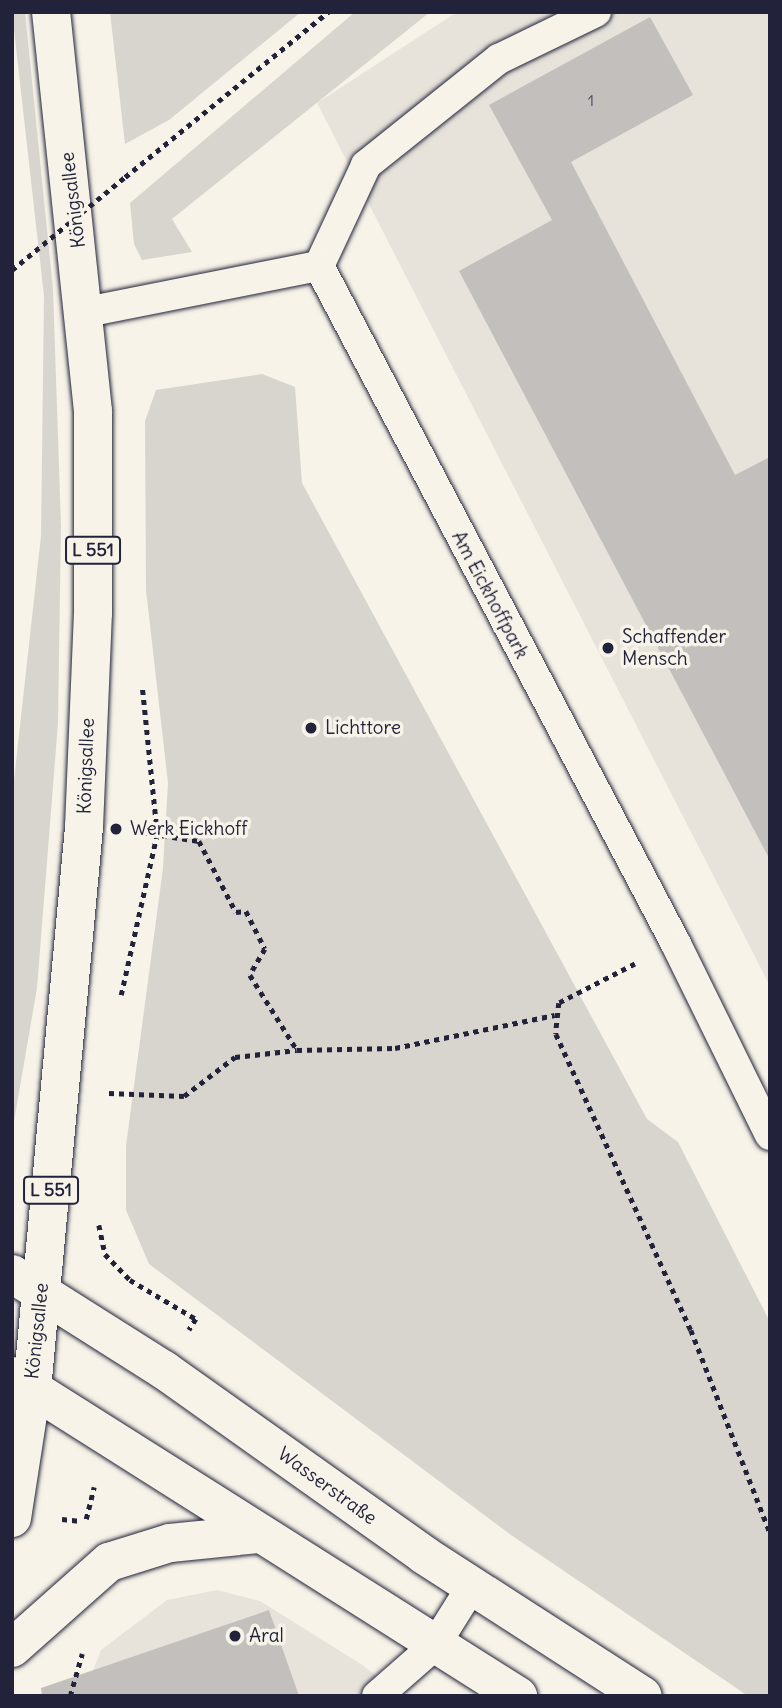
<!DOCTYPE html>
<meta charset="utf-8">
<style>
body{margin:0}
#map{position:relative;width:782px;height:1708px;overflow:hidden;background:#f7f3e8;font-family:Delius,sans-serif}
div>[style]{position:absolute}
.built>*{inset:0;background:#e7e3db}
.green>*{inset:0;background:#d8d5cf}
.building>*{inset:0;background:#c2bfbd}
.path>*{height:4.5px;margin-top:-2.25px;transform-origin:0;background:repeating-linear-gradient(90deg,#22223b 0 5px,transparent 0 10px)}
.roads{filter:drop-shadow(0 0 2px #22223b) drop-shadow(0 0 2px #22223b)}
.lane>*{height:30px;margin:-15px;padding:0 15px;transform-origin:15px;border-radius:15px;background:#f7f3e8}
.secondary>*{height:38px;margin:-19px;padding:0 19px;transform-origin:19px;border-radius:19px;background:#f7f3e8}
.primary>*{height:38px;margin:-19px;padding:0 19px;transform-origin:19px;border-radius:19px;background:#f7f3e8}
.path-bridge>*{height:4.5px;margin-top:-2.25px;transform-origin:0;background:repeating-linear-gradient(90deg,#22223b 0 5px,transparent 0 10px)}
.dots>*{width:19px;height:19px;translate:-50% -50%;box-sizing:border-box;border:4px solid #f7f3e8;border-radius:50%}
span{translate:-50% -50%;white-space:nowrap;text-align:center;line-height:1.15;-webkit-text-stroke:7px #f7f3e8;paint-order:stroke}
.number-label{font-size:16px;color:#4a495c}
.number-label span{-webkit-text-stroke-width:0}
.shield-label span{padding:2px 5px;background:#f7f3e8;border:2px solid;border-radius:5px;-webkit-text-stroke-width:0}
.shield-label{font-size:18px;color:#22223b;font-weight:700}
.street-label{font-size:19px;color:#22223b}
.poi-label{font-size:19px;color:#22223b}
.left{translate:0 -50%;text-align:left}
.frame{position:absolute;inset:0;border:14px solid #22223b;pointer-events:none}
</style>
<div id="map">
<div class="built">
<i style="clip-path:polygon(457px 12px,770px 12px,770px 986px,317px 103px)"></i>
<i style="clip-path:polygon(217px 1590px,260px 1601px,364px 1666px,400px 1696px,83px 1696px,101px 1650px,167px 1600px)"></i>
</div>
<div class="green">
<i style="clip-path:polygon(12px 12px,25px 12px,53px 289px,61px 526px,58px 723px,37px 988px,12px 1133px,12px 798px,41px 536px,44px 296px)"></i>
<i style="clip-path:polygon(110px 12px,301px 12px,169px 120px,125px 144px)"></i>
<i style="clip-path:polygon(355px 12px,430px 12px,172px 219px,192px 252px,142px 260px,134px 244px,130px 203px)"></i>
<i style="clip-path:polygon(262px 374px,295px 387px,302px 483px,647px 1119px,678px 1142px,770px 1322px,770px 1696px,748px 1696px,511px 1535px,149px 1264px,126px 1210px,126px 1146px,163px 868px,168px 783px,146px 590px,145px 421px,156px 390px)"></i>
</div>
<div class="building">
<i style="clip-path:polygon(650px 17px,693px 95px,571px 162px,735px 475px,770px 457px,770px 860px,459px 271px,552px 220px,489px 105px)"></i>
<i style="clip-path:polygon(269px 1610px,299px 1696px,42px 1696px,41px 1688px)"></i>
</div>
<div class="path">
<i style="left:125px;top:177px;width:262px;rotate:-39.1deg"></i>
<i style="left:133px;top:831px;width:67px;rotate:8.6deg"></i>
<i style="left:199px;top:841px;width:80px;rotate:62.5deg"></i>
<i style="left:236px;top:912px;width:10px;rotate:-6deg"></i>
<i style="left:246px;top:911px;width:42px;rotate:63.4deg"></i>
<i style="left:265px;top:949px;width:30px;rotate:120deg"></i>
<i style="left:250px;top:975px;width:89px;rotate:57.9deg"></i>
<i style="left:297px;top:1050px;width:98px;rotate:-1.2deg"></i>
<i style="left:395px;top:1048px;width:163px;rotate:-11.7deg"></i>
<i style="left:635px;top:964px;width:85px;rotate:152.8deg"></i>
<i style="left:559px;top:1003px;width:31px;rotate:96deg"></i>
<i style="left:556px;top:1034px;width:325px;rotate:65.5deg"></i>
<i style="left:691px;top:1330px;width:218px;rotate:68.7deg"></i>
<i style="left:121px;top:995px;width:165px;rotate:-77.4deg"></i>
<i style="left:157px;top:834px;width:148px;rotate:-95.8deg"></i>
<i style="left:109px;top:1093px;width:75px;rotate:2.3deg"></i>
<i style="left:184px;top:1096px;width:64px;rotate:-37.4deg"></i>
<i style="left:235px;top:1057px;width:62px;rotate:-6.4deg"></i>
<i style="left:99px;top:1225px;width:30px;rotate:78deg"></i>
<i style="left:105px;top:1254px;width:36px;rotate:46deg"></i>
<i style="left:130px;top:1280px;width:77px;rotate:30.6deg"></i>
<i style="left:196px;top:1319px;width:13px;rotate:122deg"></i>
<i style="left:62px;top:1519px;width:19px;rotate:6deg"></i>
<i style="left:86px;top:1519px;width:33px;rotate:-76deg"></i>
<i style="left:70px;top:1696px;width:44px;rotate:-74.1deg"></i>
</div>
<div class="roads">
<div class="lane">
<i style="left:319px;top:266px;width:111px;rotate:-65deg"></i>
<i style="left:366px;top:165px;width:170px;rotate:-38.6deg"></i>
<i style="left:499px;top:59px;width:108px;rotate:-25.9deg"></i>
<i style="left:86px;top:312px;width:237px;rotate:-11.2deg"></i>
<i style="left:319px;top:266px;width:766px;rotate:62.23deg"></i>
<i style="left:676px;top:944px;width:213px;rotate:63.8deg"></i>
<i style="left:377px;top:1696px;width:77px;rotate:-41.3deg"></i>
<i style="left:435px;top:1645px;width:70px;rotate:-57.9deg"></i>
</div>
<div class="secondary">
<i style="left:12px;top:1274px;width:180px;rotate:32.3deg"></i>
<i style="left:164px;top:1370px;width:319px;rotate:35.4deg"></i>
<i style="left:424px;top:1555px;width:260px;rotate:32.8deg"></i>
<i style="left:12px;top:1376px;width:599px;rotate:32.31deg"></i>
<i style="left:12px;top:1648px;width:130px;rotate:-41.6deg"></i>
<i style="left:109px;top:1562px;width:64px;rotate:-17.3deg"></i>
<i style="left:170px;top:1543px;width:88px;rotate:-5.8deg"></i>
</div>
<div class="primary">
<i style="left:12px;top:1518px;width:131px;rotate:-81.2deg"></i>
<i style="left:32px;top:1389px;width:564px;rotate:-84.71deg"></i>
<i style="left:84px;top:827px;width:214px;rotate:-87.6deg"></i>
<i style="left:93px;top:613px;width:202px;rotate:-90deg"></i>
<i style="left:93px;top:411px;width:401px;rotate:-96deg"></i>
</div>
</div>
<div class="path-bridge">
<i style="left:12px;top:270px;width:146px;rotate:-39.5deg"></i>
</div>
<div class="dots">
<i style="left:608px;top:648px;background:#22223b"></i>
<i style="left:311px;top:728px;background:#22223b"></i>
<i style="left:116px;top:829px;background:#22223b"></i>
<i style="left:235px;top:1636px;background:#22223b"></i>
</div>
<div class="number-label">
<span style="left:591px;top:100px">1</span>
</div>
<div class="shield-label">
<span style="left:93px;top:550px">L 551</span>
<span style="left:51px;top:1190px">L 551</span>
</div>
<div class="street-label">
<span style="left:73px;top:200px;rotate:-97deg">Königsallee</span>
<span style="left:490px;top:595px;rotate:62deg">Am Eickhoffpark</span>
<span style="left:86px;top:766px;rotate:-88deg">Königsallee</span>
<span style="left:37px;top:1331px;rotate:-84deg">Königsallee</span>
<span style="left:327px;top:1486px;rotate:36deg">Wasserstraße</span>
</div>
<div class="poi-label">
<span class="left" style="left:622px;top:648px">Schaffender<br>Mensch</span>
<span class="left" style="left:325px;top:728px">Lichttore</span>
<span class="left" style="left:130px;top:829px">Werk Eickhoff</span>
<span class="left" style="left:249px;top:1636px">Aral</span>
</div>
<div class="frame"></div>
</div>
